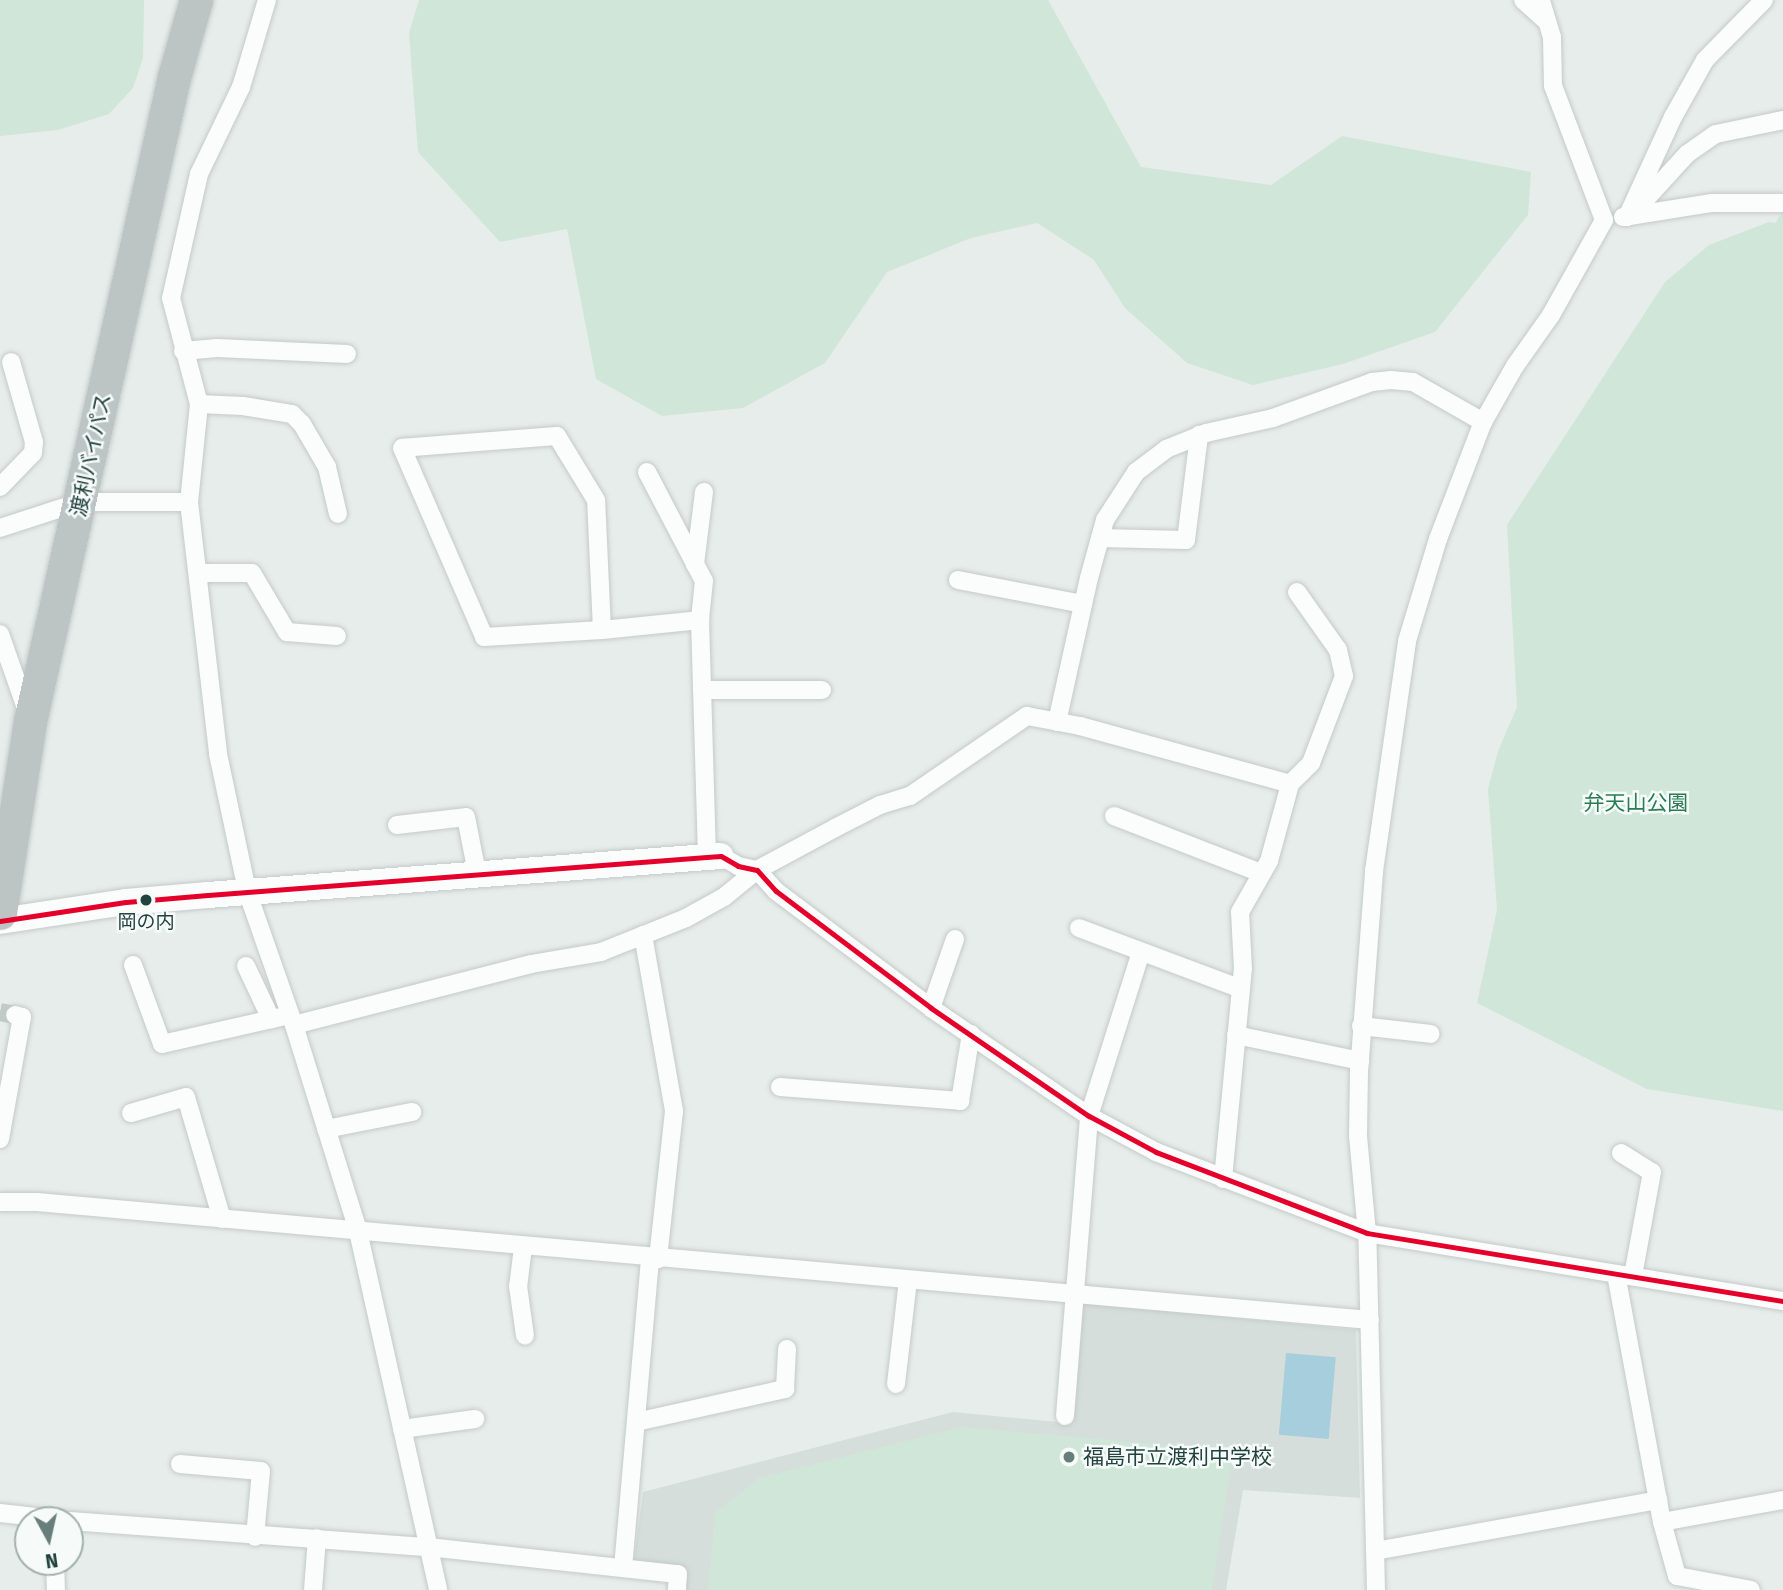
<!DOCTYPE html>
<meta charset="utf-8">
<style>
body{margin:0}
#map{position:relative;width:1783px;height:1590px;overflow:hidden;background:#e7edeb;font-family:"Fira Sans","Noto Sans JP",sans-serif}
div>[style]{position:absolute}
.built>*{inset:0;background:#d5dedb}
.green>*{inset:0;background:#d0e6d9}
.water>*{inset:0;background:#a6cedc;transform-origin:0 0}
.street-tunnel>*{height:18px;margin-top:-9px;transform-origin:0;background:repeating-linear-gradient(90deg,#c0cbc8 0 18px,transparent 0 27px)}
.roads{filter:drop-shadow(0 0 2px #c4cac8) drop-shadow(0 0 2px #c4cac8)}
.street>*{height:18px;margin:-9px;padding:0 9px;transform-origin:9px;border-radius:9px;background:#fbfcfc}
.secondary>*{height:26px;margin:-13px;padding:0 13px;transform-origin:13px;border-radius:13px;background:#fbfcfc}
.highway>*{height:33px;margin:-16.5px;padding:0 16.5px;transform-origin:16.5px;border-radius:16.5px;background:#bcc4c4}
.bus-1>*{height:5px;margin:-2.5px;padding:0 2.5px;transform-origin:2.5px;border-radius:2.5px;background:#e4002b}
.dots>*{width:19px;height:19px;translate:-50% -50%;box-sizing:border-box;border:4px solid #f6fbf9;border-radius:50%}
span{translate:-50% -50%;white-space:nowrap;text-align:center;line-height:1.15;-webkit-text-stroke:5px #f6fbf9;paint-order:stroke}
.bus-label{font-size:19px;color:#22423e}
.street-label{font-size:21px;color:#22423e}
.park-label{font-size:21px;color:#2a7c54}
.poi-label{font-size:21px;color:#22423e}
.left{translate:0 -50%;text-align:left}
.north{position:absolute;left:14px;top:1506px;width:70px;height:70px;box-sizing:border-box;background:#f6fbf9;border:2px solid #a1b1ae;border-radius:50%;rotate:172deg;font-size:19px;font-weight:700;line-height:28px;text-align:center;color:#22423e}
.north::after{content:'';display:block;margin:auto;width:24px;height:32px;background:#677e7b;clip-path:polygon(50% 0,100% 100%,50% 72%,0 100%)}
</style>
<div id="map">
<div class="built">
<i style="clip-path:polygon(1079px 1302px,1356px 1330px,1360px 1498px,1243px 1490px,1226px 1590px,685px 1590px,687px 1568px,634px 1561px,643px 1492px,953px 1412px,1069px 1423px)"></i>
</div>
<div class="green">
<i style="clip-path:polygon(0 0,144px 0,143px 58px,133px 88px,109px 114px,58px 130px,0 136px)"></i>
<i style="clip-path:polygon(419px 0,1048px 0,1141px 167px,1271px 185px,1342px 136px,1531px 172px,1528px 215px,1435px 332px,1343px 364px,1253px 385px,1187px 363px,1125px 308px,1094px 260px,1037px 223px,971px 238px,887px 272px,825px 363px,743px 408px,662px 416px,596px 379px,567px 229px,500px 242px,418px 152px,409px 33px)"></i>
<i style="clip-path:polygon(1783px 211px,1783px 1111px,1647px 1089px,1477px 1003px,1497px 910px,1488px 789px,1498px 751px,1517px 707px,1507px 525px,1665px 282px,1709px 245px,1769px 222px,1775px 223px)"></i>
<i style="clip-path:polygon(962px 1427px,1233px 1451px,1212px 1590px,708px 1590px,715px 1513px,759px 1478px)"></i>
</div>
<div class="water">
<i style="left:1286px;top:1353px;width:50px;height:82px;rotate:5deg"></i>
</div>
<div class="street-tunnel">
<i style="left:0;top:1012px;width:15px;rotate:11deg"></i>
</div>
<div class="roads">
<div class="street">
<i style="left:267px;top:0;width:91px;rotate:106.6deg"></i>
<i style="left:241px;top:87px;width:97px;rotate:115.8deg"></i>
<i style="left:199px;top:174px;width:127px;rotate:102.7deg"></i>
<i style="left:171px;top:298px;width:110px;rotate:75.2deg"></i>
<i style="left:199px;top:404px;width:99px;rotate:95.8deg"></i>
<i style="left:189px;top:502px;width:254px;rotate:83.4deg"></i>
<i style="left:218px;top:754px;width:140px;rotate:78deg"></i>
<i style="left:247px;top:891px;width:142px;rotate:70.7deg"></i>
<i style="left:294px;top:1025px;width:216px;rotate:72.7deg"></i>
<i style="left:358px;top:1231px;width:368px;rotate:77.4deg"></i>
<i style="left:1523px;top:0;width:30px;rotate:42deg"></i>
<i style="left:1632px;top:207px;width:15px;rotate:-28deg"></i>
<i style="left:1645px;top:200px;width:62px;rotate:-47.6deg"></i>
<i style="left:1687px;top:154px;width:35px;rotate:-35deg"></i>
<i style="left:1716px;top:134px;width:68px;rotate:-11.8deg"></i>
<i style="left:1623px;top:217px;width:89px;rotate:-9deg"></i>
<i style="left:1711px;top:203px;width:72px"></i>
<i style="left:1627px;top:217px;width:110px;rotate:-65.3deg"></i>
<i style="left:1673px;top:117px;width:65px;rotate:-60.7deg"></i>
<i style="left:1705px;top:60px;width:84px;rotate:-45.5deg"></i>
<i style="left:183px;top:351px;width:34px;rotate:-5deg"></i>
<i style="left:217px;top:348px;width:130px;rotate:2.6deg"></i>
<i style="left:199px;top:404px;width:44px;rotate:2.6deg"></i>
<i style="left:243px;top:406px;width:50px;rotate:9.3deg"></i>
<i style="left:292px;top:414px;width:14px;rotate:45deg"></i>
<i style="left:302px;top:424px;width:50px;rotate:59.8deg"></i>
<i style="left:327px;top:467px;width:48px;rotate:76.8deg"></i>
<i style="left:647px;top:472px;width:104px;rotate:62.4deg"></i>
<i style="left:0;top:487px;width:47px;rotate:-45.9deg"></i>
<i style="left:33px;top:453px;width:11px;rotate:-85deg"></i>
<i style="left:34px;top:442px;width:83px;rotate:-106deg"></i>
<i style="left:704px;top:492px;width:73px;rotate:97.1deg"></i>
<i style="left:695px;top:564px;width:19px;rotate:62deg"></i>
<i style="left:704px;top:581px;width:39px;rotate:96deg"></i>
<i style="left:700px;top:620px;width:237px;rotate:88.3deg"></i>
<i style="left:0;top:528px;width:84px;rotate:-18deg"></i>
<i style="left:80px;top:502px;width:109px"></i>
<i style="left:1100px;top:538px;width:86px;rotate:1.3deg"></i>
<i style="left:1186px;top:540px;width:106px;rotate:-82.9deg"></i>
<i style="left:198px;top:573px;width:54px"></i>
<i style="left:252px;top:573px;width:69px;rotate:59.3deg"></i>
<i style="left:287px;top:632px;width:50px;rotate:4.6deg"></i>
<i style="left:958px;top:580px;width:127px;rotate:10.9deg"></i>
<i style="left:602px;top:630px;width:130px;rotate:-92.6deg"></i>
<i style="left:596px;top:500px;width:75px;rotate:-121.4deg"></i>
<i style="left:557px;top:436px;width:155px;rotate:175.6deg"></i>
<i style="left:402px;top:448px;width:206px;rotate:66.5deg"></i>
<i style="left:484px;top:637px;width:118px;rotate:-3.4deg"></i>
<i style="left:602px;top:630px;width:99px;rotate:-5.8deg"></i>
<i style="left:0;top:634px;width:82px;rotate:70.7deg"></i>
<i style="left:702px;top:690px;width:120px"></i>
<i style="left:1057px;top:722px;width:148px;rotate:-77.5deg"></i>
<i style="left:1089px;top:578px;width:60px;rotate:-74.6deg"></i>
<i style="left:1105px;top:520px;width:57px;rotate:-57.1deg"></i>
<i style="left:1136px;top:472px;width:38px;rotate:-37deg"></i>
<i style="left:1166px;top:449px;width:43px;rotate:-21.8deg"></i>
<i style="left:1206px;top:433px;width:69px;rotate:-12.6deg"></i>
<i style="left:1273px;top:418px;width:105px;rotate:-20deg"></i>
<i style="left:1372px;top:382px;width:19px;rotate:-6deg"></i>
<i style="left:1391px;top:380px;width:22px;rotate:5deg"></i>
<i style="left:1413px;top:382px;width:81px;rotate:29.7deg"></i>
<i style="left:1114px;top:816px;width:158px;rotate:21.2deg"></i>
<i style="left:397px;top:825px;width:69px;rotate:-6.6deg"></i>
<i style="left:466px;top:817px;width:57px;rotate:78.9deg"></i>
<i style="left:721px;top:856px;width:20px;rotate:30deg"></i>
<i style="left:738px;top:866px;width:19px;rotate:12deg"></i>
<i style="left:757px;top:870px;width:28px;rotate:48deg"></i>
<i style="left:776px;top:891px;width:194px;rotate:37deg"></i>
<i style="left:931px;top:1008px;width:191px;rotate:34.4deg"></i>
<i style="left:1089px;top:1116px;width:76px;rotate:28.2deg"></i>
<i style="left:1156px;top:1152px;width:226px;rotate:21deg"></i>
<i style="left:1367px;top:1233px;width:422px;rotate:9.3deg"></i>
<i style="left:1079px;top:928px;width:173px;rotate:20.6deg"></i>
<i style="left:643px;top:935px;width:179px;rotate:80deg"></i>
<i style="left:674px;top:1111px;width:149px;rotate:96.2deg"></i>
<i style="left:133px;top:965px;width:84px;rotate:69.8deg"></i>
<i style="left:162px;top:1044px;width:131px;rotate:-12.8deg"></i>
<i style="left:246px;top:966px;width:59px;rotate:64.7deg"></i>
<i style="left:931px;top:1008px;width:73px;rotate:-70.8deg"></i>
<i style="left:294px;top:1025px;width:245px;rotate:-14.4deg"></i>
<i style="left:531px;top:964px;width:71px;rotate:-9.7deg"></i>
<i style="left:601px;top:952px;width:92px;rotate:-21.8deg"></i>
<i style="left:686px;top:918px;width:43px;rotate:-28.9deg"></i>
<i style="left:724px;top:897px;width:43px;rotate:-39.3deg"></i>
<i style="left:757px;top:870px;width:89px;rotate:-28.3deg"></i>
<i style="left:835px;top:828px;width:51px;rotate:-27.1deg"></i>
<i style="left:880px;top:805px;width:31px;rotate:-17deg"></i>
<i style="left:910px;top:796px;width:142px;rotate:-34.4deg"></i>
<i style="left:1027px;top:716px;width:54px;rotate:10.7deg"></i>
<i style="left:1080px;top:726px;width:218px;rotate:15.4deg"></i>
<i style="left:1361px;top:1026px;width:70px;rotate:6.5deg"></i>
<i style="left:1236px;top:1035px;width:127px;rotate:11.8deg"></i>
<i style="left:780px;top:1087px;width:181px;rotate:4.4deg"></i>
<i style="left:960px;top:1101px;width:68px;rotate:-80.7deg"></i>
<i style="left:131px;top:1113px;width:57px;rotate:-16.2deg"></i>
<i style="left:186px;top:1097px;width:127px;rotate:73.6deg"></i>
<i style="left:326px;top:1129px;width:88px;rotate:-11.2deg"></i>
<i style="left:0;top:1139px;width:124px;rotate:-79.8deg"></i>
<i style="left:22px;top:1017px;width:7px;rotate:-164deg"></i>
<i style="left:1621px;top:1153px;width:36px;rotate:32deg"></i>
<i style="left:1652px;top:1172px;width:106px;rotate:100.4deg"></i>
<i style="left:1223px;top:1179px;width:211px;rotate:-84.6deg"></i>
<i style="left:1243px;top:969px;width:57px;rotate:-93deg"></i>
<i style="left:1240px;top:912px;width:59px;rotate:-60.4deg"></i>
<i style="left:1269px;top:861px;width:80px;rotate:-74.7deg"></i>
<i style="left:1290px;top:784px;width:30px;rotate:-45deg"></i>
<i style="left:1311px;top:763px;width:93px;rotate:-69.2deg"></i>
<i style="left:1344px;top:676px;width:27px;rotate:-103deg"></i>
<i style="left:1338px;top:650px;width:71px;rotate:-125.3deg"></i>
<i style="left:0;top:1202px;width:37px"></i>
<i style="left:37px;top:1202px;width:1338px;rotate:5.06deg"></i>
<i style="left:523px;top:1247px;width:39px;rotate:97deg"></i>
<i style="left:518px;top:1286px;width:50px;rotate:82deg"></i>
<i style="left:1616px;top:1274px;width:252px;rotate:79.5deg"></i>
<i style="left:1662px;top:1522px;width:56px;rotate:74.5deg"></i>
<i style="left:1677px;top:1576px;width:75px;rotate:10.7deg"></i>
<i style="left:896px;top:1384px;width:104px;rotate:-83.4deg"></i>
<i style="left:1065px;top:1416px;width:301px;rotate:-85.4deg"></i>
<i style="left:1089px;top:1116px;width:172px;rotate:-72.4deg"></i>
<i style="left:636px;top:1422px;width:153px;rotate:-12.5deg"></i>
<i style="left:785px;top:1389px;width:40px;rotate:-87.1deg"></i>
<i style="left:402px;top:1429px;width:74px;rotate:-7.8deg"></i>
<i style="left:180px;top:1464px;width:81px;rotate:4.9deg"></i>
<i style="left:261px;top:1471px;width:66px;rotate:95.2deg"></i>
<i style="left:0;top:1513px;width:63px;rotate:6.3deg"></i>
<i style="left:70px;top:1521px;width:359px;rotate:4.2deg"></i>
<i style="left:428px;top:1547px;width:251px;rotate:6.2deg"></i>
<i style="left:678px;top:1574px;width:16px;rotate:94deg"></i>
<i style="left:1662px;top:1522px;width:123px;rotate:-10.3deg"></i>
<i style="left:1375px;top:1551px;width:288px;rotate:-10.2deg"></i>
<i style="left:55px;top:1562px;width:28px;rotate:88deg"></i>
<i style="left:623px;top:1568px;width:311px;rotate:-85deg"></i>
<i style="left:313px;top:1590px;width:52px;rotate:-85.6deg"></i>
<i style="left:1376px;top:1590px;width:357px;rotate:-91.4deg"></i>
<i style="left:1367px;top:1233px;width:97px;rotate:-95.3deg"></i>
<i style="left:1358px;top:1136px;width:64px;rotate:-89.1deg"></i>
<i style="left:1359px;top:1072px;width:202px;rotate:-85.7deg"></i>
<i style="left:1374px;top:871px;width:232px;rotate:-81.8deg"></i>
<i style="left:1407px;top:641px;width:107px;rotate:-73.1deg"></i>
<i style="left:1438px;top:539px;width:125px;rotate:-69deg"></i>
<i style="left:1483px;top:422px;width:64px;rotate:-60.3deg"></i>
<i style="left:1515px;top:366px;width:62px;rotate:-54.8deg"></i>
<i style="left:1551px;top:315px;width:109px;rotate:-60.8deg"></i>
<i style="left:1604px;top:220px;width:143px;rotate:-110.8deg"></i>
<i style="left:1553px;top:86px;width:49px;rotate:-91.2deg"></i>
<i style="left:1552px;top:37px;width:39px;rotate:-107deg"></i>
</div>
<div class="secondary">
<i style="left:0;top:921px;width:127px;rotate:-8.6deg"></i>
<i style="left:126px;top:902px;width:82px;rotate:-4.9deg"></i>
<i style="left:208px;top:895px;width:514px;rotate:-4.35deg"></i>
</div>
<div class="highway">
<i style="left:0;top:913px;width:194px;rotate:-81.1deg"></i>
<i style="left:30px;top:721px;width:660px;rotate:-77.4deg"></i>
<i style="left:174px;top:77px;width:80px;rotate:-74.1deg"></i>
</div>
</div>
<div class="bus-1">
<i style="left:0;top:921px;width:127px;rotate:-8.6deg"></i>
<i style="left:126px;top:902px;width:82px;rotate:-4.9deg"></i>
<i style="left:208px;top:895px;width:514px;rotate:-4.35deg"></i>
<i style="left:721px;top:856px;width:20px;rotate:30deg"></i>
<i style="left:738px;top:866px;width:19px;rotate:12deg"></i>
<i style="left:757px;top:870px;width:28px;rotate:48deg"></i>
<i style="left:776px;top:891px;width:194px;rotate:37deg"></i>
<i style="left:931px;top:1008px;width:191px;rotate:34.4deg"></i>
<i style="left:1089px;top:1116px;width:76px;rotate:28.2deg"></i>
<i style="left:1156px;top:1152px;width:226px;rotate:21deg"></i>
<i style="left:1367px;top:1233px;width:422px;rotate:9.3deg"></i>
</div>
<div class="dots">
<i style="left:146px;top:900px;background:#22423e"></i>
<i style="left:1069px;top:1457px;background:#677e7b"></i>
</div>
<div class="bus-label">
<span style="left:146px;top:922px">岡の内</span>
</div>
<div class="street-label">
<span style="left:91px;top:455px;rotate:-78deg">渡利バイパス</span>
</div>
<div class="park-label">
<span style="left:1636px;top:803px">弁天山公園</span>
</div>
<div class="poi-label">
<span class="left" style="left:1083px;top:1457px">福島市立渡利中学校</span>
</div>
<div class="north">N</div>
</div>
